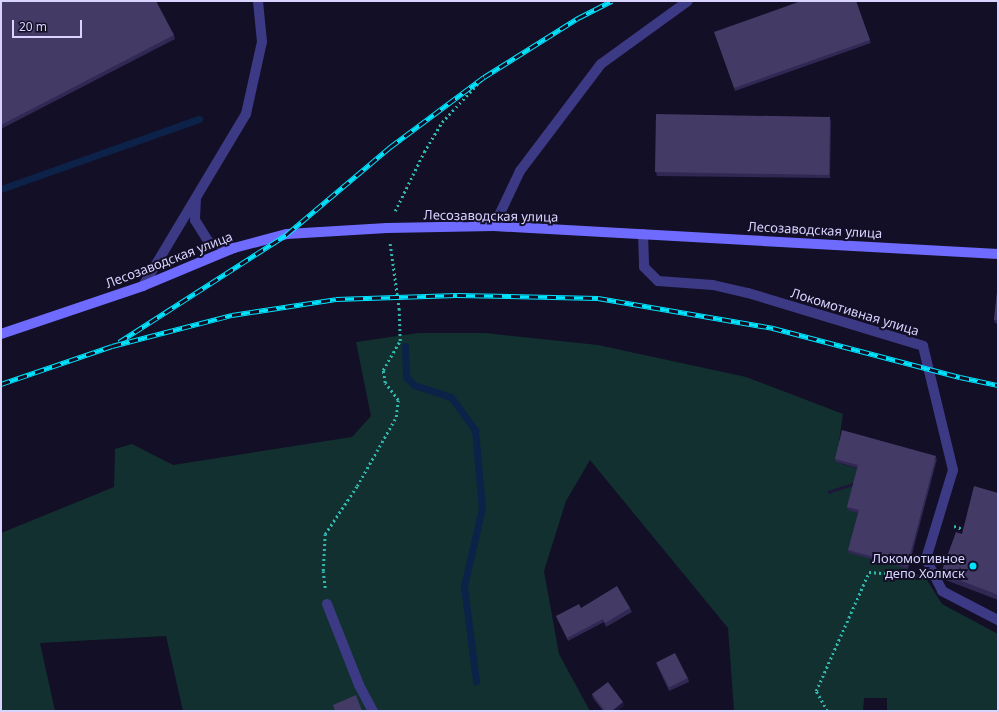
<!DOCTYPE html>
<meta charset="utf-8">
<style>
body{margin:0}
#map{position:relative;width:999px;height:712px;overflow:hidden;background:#130f26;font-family:"Noto Sans",sans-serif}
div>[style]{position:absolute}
.green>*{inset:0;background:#12302f}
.stream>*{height:7px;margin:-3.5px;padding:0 3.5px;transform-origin:3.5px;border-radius:3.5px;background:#0c2248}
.path>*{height:2.5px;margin-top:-1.25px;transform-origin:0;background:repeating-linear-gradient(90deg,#2fb8b0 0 2px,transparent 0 5px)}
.lane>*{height:10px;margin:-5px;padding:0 5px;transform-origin:5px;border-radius:5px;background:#3d3a85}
.street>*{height:10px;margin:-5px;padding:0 5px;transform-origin:5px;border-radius:5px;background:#3d3a85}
.secondary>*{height:10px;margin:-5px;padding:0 5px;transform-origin:5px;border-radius:5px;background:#6f6bff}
.rail>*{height:4.5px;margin-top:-2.25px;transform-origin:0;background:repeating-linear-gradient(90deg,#130f26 0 9px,#00e5ff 0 18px);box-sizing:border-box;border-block:1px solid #00e5ff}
.wall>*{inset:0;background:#312854}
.shaded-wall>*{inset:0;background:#1d163a;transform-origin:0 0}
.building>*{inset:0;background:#433a66;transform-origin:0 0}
.dots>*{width:11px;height:11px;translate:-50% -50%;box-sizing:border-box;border:2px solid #130f26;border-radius:50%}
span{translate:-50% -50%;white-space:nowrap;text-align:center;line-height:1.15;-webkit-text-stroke:4px #130f26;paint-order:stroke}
.street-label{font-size:13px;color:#d9d4ff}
.poi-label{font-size:13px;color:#d9d4ff}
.right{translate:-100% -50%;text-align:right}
.frame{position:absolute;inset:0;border:2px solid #d9d4ff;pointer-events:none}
.scale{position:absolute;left:12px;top:20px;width:70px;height:18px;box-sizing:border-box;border:2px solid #d9d4ff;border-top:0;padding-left:5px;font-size:12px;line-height:14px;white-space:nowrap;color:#d9d4ff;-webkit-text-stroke:3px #130f26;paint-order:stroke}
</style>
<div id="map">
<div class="green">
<i style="clip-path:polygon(418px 333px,485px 333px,598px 345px,746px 377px,843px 414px,836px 462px,859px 469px,860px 513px,908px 569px,927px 580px,942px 604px,998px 634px,998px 711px,887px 711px,887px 698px,864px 698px,863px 711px,734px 711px,728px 628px,590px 460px,566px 501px,544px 571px,559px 654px,590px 711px,183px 711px,166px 636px,40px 643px,55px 711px,1px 711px,1px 533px,114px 487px,115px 449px,132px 444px,173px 465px,352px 437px,371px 416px,356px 342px)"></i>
</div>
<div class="stream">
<i style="left:1px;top:189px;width:210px;rotate:-19.5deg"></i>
<i style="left:405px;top:346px;width:31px;rotate:88deg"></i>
<i style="left:406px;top:377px;width:11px;rotate:45deg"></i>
<i style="left:414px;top:385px;width:39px;rotate:18deg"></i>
<i style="left:451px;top:397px;width:41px;rotate:54deg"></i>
<i style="left:475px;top:430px;width:78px;rotate:84.9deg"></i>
<i style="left:482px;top:508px;width:80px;rotate:103deg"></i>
<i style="left:464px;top:586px;width:96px;rotate:82.8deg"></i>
</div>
<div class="path">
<i style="left:395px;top:211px;width:66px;rotate:-63.8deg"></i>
<i style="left:424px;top:152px;width:35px;rotate:-59deg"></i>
<i style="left:442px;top:122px;width:62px;rotate:-47deg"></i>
<i style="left:954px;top:526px;width:13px;rotate:18deg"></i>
<i style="left:325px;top:588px;width:17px;rotate:-97deg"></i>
<i style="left:323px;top:571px;width:37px;rotate:-87deg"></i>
<i style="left:325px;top:534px;width:58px;rotate:-56.3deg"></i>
<i style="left:357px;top:486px;width:79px;rotate:-60.5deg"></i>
<i style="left:396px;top:417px;width:17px;rotate:-83deg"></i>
<i style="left:398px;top:400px;width:21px;rotate:-127deg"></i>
<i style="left:385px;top:383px;width:13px;rotate:-99deg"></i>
<i style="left:383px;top:370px;width:34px;rotate:-60deg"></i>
<i style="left:400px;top:341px;width:31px;rotate:-92deg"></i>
<i style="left:399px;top:310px;width:67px;rotate:-97.8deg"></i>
<i style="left:827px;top:711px;width:23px;rotate:-119deg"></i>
<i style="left:816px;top:691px;width:130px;rotate:-66deg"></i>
<i style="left:869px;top:572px;width:48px;rotate:4.8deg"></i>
</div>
<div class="lane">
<i style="left:494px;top:226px;width:61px;rotate:-64.7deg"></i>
<i style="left:520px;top:171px;width:134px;rotate:-52.9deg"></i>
<i style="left:601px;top:64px;width:107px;rotate:-35.9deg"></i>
<i style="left:643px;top:234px;width:33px;rotate:88deg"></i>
<i style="left:644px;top:267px;width:20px;rotate:45deg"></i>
<i style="left:658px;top:281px;width:55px;rotate:4.2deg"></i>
<i style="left:713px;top:285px;width:36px;rotate:13deg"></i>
<i style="left:748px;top:293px;width:183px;rotate:16.8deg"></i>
<i style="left:923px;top:346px;width:128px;rotate:76.4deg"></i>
<i style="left:953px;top:470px;width:93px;rotate:106.9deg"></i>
<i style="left:926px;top:559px;width:36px;rotate:63deg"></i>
<i style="left:942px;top:591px;width:63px;rotate:27.4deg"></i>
<i style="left:327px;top:604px;width:87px;rotate:68.4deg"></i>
<i style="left:359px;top:685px;width:30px;rotate:62deg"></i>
</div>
<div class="street">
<i style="left:196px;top:199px;width:21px;rotate:93deg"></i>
<i style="left:195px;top:220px;width:26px;rotate:58deg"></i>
<i style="left:209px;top:242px;width:26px;rotate:13deg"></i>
<i style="left:143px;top:286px;width:200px;rotate:-59.1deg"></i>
<i style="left:246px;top:114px;width:74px;rotate:-77.5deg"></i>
<i style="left:262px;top:42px;width:41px;rotate:-95.6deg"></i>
</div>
<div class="secondary">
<i style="left:1px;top:334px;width:150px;rotate:-18.7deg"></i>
<i style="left:143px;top:286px;width:99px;rotate:-22.7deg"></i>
<i style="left:234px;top:248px;width:55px;rotate:-14.8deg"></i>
<i style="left:287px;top:234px;width:100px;rotate:-3.4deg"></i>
<i style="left:387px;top:228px;width:107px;rotate:-1.1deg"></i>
<i style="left:494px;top:226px;width:505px;rotate:3.18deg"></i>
</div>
<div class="rail">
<i style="left:119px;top:342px;width:200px;rotate:-32.7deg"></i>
<i style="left:287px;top:234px;width:135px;rotate:-40.2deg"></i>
<i style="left:390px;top:147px;width:117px;rotate:-36.7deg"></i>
<i style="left:484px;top:77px;width:111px;rotate:-32.1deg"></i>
<i style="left:578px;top:18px;width:38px;rotate:-27deg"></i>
<i style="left:1px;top:384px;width:117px;rotate:-18.9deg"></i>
<i style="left:112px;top:346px;width:124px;rotate:-14.5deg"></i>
<i style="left:232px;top:315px;width:105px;rotate:-8.7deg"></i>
<i style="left:336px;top:299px;width:121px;rotate:-1.9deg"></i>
<i style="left:457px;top:295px;width:141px;rotate:1.2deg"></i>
<i style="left:598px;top:298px;width:178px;rotate:9.7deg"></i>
<i style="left:773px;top:328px;width:193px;rotate:14.7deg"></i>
<i style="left:960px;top:377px;width:39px;rotate:12deg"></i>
</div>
<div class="wall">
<i style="clip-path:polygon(1px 1px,174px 35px,175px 39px,1px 129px)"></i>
<i style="clip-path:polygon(856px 1px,871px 43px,735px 91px,734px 88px)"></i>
<i style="clip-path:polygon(831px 120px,830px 178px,657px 176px,656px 172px)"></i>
<i style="clip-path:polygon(998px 283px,998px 324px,995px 323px,994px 320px)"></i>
<i style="clip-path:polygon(835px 459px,937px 459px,908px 569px,849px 553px,848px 550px,858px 513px,848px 510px,847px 507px,857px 468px,836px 462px)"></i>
<i style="clip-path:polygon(998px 493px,998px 600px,943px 579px,941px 573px,962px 534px)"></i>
<i style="clip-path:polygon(581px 608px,630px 608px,632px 612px,606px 627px,604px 622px,568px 641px,556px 616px)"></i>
<i style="clip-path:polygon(656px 663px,688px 678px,689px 682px,669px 691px)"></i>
<i style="clip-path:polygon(592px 694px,623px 702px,624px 706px,617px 711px,603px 711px,593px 698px)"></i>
</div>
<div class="shaded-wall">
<i style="left:830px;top:116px;width:4px;height:59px;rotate:76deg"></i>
<i style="left:936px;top:456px;width:3px;height:114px;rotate:72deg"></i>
<i style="clip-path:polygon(623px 702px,624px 706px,617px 711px,612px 711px)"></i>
</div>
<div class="building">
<i style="clip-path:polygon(1px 1px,156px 1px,174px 35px,1px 125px)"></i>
<i style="clip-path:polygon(801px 1px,856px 1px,870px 40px,734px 88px,714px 32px)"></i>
<i style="left:656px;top:114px;width:174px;height:58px;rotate:1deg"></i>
<i style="clip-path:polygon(998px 283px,998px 320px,994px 320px)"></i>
<i style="clip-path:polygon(842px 430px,936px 456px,907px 566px,848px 550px,859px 510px,847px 507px,858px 465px,835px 459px)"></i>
<i style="clip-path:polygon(974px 486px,998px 493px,998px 595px,941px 573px,956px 532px,962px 534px)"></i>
<i style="clip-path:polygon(617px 586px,630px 608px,605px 623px,603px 619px,567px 638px,556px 616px,579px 604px,581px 608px)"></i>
<i style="left:675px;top:653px;width:28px;height:21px;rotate:63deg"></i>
<i style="clip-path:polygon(608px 682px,623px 702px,612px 711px,605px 711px,592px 694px)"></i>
<i style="clip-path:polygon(356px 695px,362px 711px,335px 711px,333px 705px)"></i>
</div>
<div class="dots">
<i style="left:973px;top:566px;background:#00e5ff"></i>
</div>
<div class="street-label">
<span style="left:491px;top:216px;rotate:1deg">Лесозаводская улица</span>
<span style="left:815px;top:230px;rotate:3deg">Лесозаводская улица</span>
<span style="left:169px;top:260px;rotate:-21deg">Лесозаводская улица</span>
<span style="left:855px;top:312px;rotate:17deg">Локомотивная улица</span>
</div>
<div class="poi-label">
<span class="right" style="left:965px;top:566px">Локомотивное<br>депо Холмск</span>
</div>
<div class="frame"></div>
<div class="scale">20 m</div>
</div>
